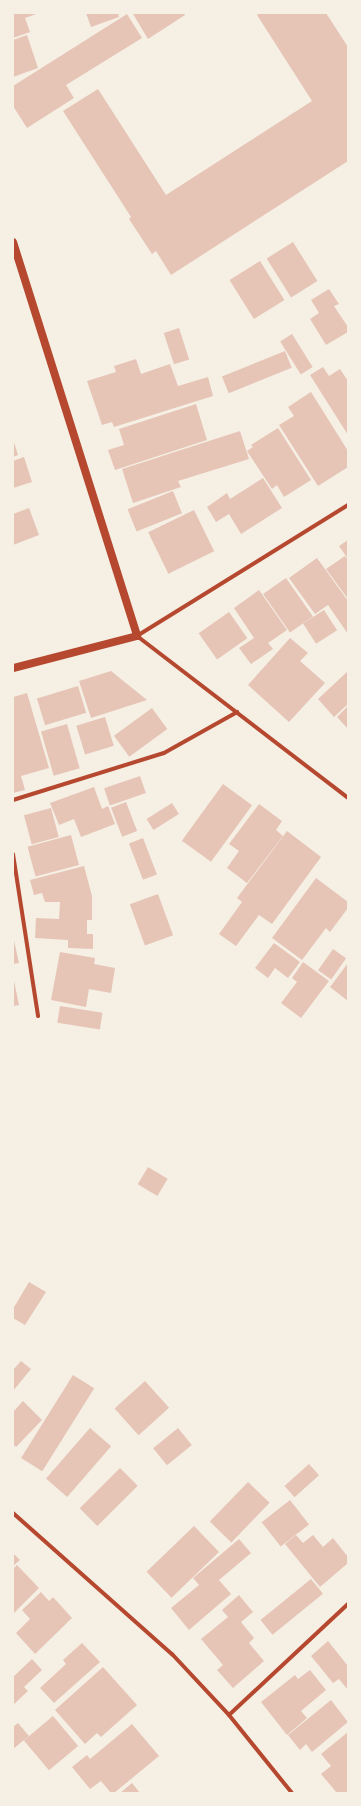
<!DOCTYPE html>
<style>
body{margin:0}
#map{position:relative;width:361px;height:1806px;overflow:hidden;background:#f6efe4;font-family:Rubik,sans-serif}
div>[style]{position:absolute}
.building>*{inset:0;background:#e6c5b7;transform-origin:0 0}
.minor>*{height:4px;margin:-2px;padding:0 2px;transform-origin:2px;border-radius:2px;background:#b5482f}
.secondary>*{height:8px;margin:-4px;padding:0 4px;transform-origin:4px;border-radius:4px;background:#b5482f}
span{translate:-50% -50%;white-space:nowrap;text-align:center;line-height:1.15;-webkit-text-stroke:4px #f6efe4;paint-order:stroke}
.frame{position:absolute;inset:0;border:14px solid #f6efe4;pointer-events:none}
</style>
<div id="map">
<div class="building">
<i style="clip-path:polygon(13px 13px,39px 13px,25px 18px,30px 32px,13px 38px)"></i>
<i style="clip-path:polygon(86px 13px,118px 13px,119px 17px,91px 27px)"></i>
<i style="clip-path:polygon(135px 13px,184px 13px,185px 15px,148px 39px,133px 14px)"></i>
<i style="clip-path:polygon(260px 13px,326px 13px,348px 47px,348px 161px,171px 275px,156px 251px,152px 254px,129px 219px,131px 217px,63px 111px,98px 89px,166px 195px,312px 101px,257px 15px)"></i>
<i style="clip-path:polygon(127px 14px,142px 38px,66px 85px,74px 98px,27px 128px,13px 106px,13px 86px)"></i>
<i style="clip-path:polygon(27px 35px,38px 68px,13px 77px,13px 40px)"></i>
<i style="left:293px;top:242px;width:46px;height:31px;rotate:58deg"></i>
<i style="left:260px;top:261px;width:46px;height:36px;rotate:58deg"></i>
<i style="clip-path:polygon(329px 289px,339px 304px,334px 306px,348px 327px,348px 332px,326px 345px,310px 319px,319px 313px,311px 300px)"></i>
<i style="left:179px;top:328px;width:33px;height:16px;rotate:72deg"></i>
<i style="left:292px;top:334px;width:39px;height:14px;rotate:58deg"></i>
<i style="left:285px;top:351px;width:18px;height:68px;rotate:68deg"></i>
<i style="clip-path:polygon(136px 359px,141px 374px,170px 364px,178px 386px,208px 377px,213px 396px,114px 427px,112px 422px,102px 425px,87px 381px,116px 372px,114px 366px)"></i>
<i style="clip-path:polygon(323px 367px,329px 376px,340px 369px,348px 381px,348px 435px,310px 375px)"></i>
<i style="clip-path:polygon(311px 392px,348px 451px,348px 467px,318px 486px,279px 425px,294px 416px,288px 407px)"></i>
<i style="clip-path:polygon(196px 404px,207px 440px,115px 470px,108px 450px,124px 445px,119px 429px)"></i>
<i style="clip-path:polygon(278px 428px,311px 480px,284px 497px,277px 485px,272px 489px,247px 451px,253px 447px,251px 445px)"></i>
<i style="clip-path:polygon(240px 431px,249px 459px,178px 481px,181px 487px,133px 503px,122px 469px)"></i>
<i style="clip-path:polygon(13px 439px,18px 455px,13px 457px)"></i>
<i style="clip-path:polygon(24px 457px,32px 482px,13px 488px,13px 461px)"></i>
<i style="clip-path:polygon(263px 478px,282px 508px,241px 534px,229px 514px,216px 522px,207px 507px,227px 493px,230px 499px)"></i>
<i style="left:173px;top:491px;width:24px;height:49px;rotate:68deg"></i>
<i style="clip-path:polygon(29px 508px,39px 535px,13px 545px,13px 514px)"></i>
<i style="left:194px;top:510px;width:46px;height:51px;rotate:64deg"></i>
<i style="clip-path:polygon(348px 540px,348px 559px,339px 546px)"></i>
<i style="clip-path:polygon(345px 556px,348px 560px,348px 599px,326px 569px)"></i>
<i style="clip-path:polygon(317px 558px,348px 601px,348px 634px,328px 605px,315px 614px,289px 578px)"></i>
<i style="left:286px;top:578px;width:47px;height:28px;rotate:55deg"></i>
<i style="clip-path:polygon(259px 590px,287px 630px,268px 643px,273px 649px,251px 664px,239px 648px,254px 638px,234px 608px)"></i>
<i style="left:324px;top:610px;width:24px;height:25px;rotate:57deg"></i>
<i style="left:229px;top:612px;width:32px;height:37px;rotate:55deg"></i>
<i style="clip-path:polygon(290px 638px,308px 653px,300px 661px,325px 683px,289px 722px,248px 685px)"></i>
<i style="clip-path:polygon(111px 671px,147px 700px,91px 718px,79px 681px)"></i>
<i style="clip-path:polygon(348px 671px,348px 704px,334px 717px,318px 699px)"></i>
<i style="left:78px;top:686px;width:28px;height:43px;rotate:73deg"></i>
<i style="clip-path:polygon(27px 693px,49px 768px,21px 776px,25px 790px,13px 793px,13px 697px)"></i>
<i style="clip-path:polygon(348px 706px,348px 729px,337px 717px)"></i>
<i style="left:152px;top:708px;width:26px;height:47px;rotate:54deg"></i>
<i style="left:105px;top:717px;width:30px;height:30px;rotate:73deg"></i>
<i style="left:67px;top:724px;width:46px;height:27px;rotate:74deg"></i>
<i style="left:140px;top:776px;width:18px;height:38px;rotate:71deg"></i>
<i style="left:223px;top:784px;width:36px;height:70px;rotate:36deg"></i>
<i style="clip-path:polygon(94px 787px,102px 809px,108px 806px,115px 824px,81px 837px,74px 819px,59px 825px,50px 803px)"></i>
<i style="left:126px;top:802px;width:31px;height:16px;rotate:69deg"></i>
<i style="left:172px;top:803px;width:13px;height:30px;rotate:58deg"></i>
<i style="clip-path:polygon(259px 804px,282px 821px,276px 830px,283px 836px,247px 883px,227px 868px,239px 851px,229px 844px)"></i>
<i style="left:51px;top:808px;width:30px;height:28px;rotate:75deg"></i>
<i style="clip-path:polygon(287px 831px,321px 857px,272px 924px,259px 915px,236px 946px,219px 934px,242px 902px,237px 898px)"></i>
<i style="left:71px;top:835px;width:31px;height:45px;rotate:75deg"></i>
<i style="left:143px;top:838px;width:39px;height:15px;rotate:69deg"></i>
<i style="clip-path:polygon(84px 866px,92px 896px,92px 920px,87px 920px,87px 934px,93px 934px,93px 949px,68px 948px,68px 940px,35px 938px,36px 918px,59px 919px,60px 902px,45px 902px,42px 893px,34px 895px,30px 880px)"></i>
<i style="clip-path:polygon(316px 878px,348px 902px,348px 908px,330px 932px,326px 928px,302px 960px,272px 938px)"></i>
<i style="left:158px;top:894px;width:44px;height:30px;rotate:70deg"></i>
<i style="clip-path:polygon(13px 936px,19px 963px,13px 964px)"></i>
<i style="clip-path:polygon(274px 943px,300px 962px,288px 978px,275px 968px,268px 978px,255px 968px)"></i>
<i style="left:333px;top:949px;width:16px;height:26px;rotate:35deg"></i>
<i style="clip-path:polygon(60px 952px,95px 958px,94px 964px,115px 968px,111px 993px,89px 989px,86px 1007px,51px 1000px)"></i>
<i style="clip-path:polygon(303px 962px,329px 981px,301px 1018px,281px 1003px,297px 982px,292px 978px)"></i>
<i style="clip-path:polygon(348px 963px,348px 1001px,330px 987px)"></i>
<i style="clip-path:polygon(13px 976px,19px 1005px,13px 1006px)"></i>
<i style="left:60px;top:1006px;width:43px;height:17px;rotate:9deg"></i>
<i style="left:148px;top:1167px;width:23px;height:20px;rotate:31deg"></i>
<i style="clip-path:polygon(29px 1282px,46px 1292px,25px 1325px,13px 1318px,13px 1309px)"></i>
<i style="clip-path:polygon(21px 1361px,31px 1369px,13px 1391px,13px 1370px)"></i>
<i style="left:73px;top:1375px;width:25px;height:98px;rotate:32deg"></i>
<i style="left:145px;top:1381px;width:36px;height:41px;rotate:48deg"></i>
<i style="clip-path:polygon(23px 1401px,42px 1420px,16px 1447px,13px 1444px,13px 1412px)"></i>
<i style="left:90px;top:1428px;width:28px;height:67px;rotate:41deg"></i>
<i style="left:178px;top:1428px;width:22px;height:32px;rotate:51deg"></i>
<i style="left:309px;top:1464px;width:15px;height:33px;rotate:48deg"></i>
<i style="left:120px;top:1468px;width:25px;height:57px;rotate:45deg"></i>
<i style="left:248px;top:1482px;width:30px;height:55px;rotate:44deg"></i>
<i style="left:290px;top:1500px;width:31px;height:36px;rotate:52deg"></i>
<i style="left:194px;top:1526px;width:36px;height:66px;rotate:46deg"></i>
<i style="clip-path:polygon(296px 1535px,303px 1543px,313px 1535px,323px 1547px,333px 1538px,348px 1557px,348px 1563px,320px 1587px,285px 1544px)"></i>
<i style="clip-path:polygon(239px 1539px,251px 1553px,219px 1580px,231px 1594px,189px 1630px,171px 1608px,199px 1585px,193px 1578px)"></i>
<i style="clip-path:polygon(13px 1553px,20px 1560px,13px 1566px)"></i>
<i style="clip-path:polygon(17px 1565px,39px 1588px,13px 1614px,13px 1569px)"></i>
<i style="left:311px;top:1579px;width:19px;height:65px;rotate:51deg"></i>
<i style="clip-path:polygon(41px 1592px,49px 1601px,53px 1597px,72px 1618px,35px 1654px,16px 1633px,30px 1619px,22px 1610px)"></i>
<i style="clip-path:polygon(239px 1595px,253px 1612px,241px 1622px,254px 1638px,249px 1643px,264px 1661px,233px 1688px,217px 1670px,223px 1665px,201px 1639px,228px 1617px,222px 1610px)"></i>
<i style="clip-path:polygon(328px 1641px,348px 1666px,348px 1690px,339px 1679px,333px 1683px,311px 1656px)"></i>
<i style="clip-path:polygon(82px 1643px,100px 1662px,54px 1703px,40px 1688px,66px 1664px,63px 1660px)"></i>
<i style="clip-path:polygon(32px 1659px,42px 1670px,24px 1687px,28px 1691px,13px 1705px,13px 1677px)"></i>
<i style="clip-path:polygon(103px 1667px,137px 1705px,101px 1737px,97px 1733px,85px 1744px,55px 1710px)"></i>
<i style="clip-path:polygon(310px 1670px,326px 1690px,301px 1711px,307px 1718px,287px 1735px,261px 1702px,295px 1675px,298px 1679px)"></i>
<i style="clip-path:polygon(331px 1700px,348px 1722px,312px 1752px,306px 1744px,300px 1750px,288px 1735px)"></i>
<i style="left:53px;top:1716px;width:39px;height:38px;rotate:50deg"></i>
<i style="clip-path:polygon(18px 1723px,29px 1736px,13px 1749px,13px 1727px)"></i>
<i style="clip-path:polygon(132px 1724px,159px 1756px,114px 1793px,111px 1793px,101px 1781px,90px 1789px,72px 1767px,87px 1755px,90px 1759px)"></i>
<i style="clip-path:polygon(348px 1732px,348px 1793px,337px 1793px,321px 1774px,331px 1766px,321px 1754px)"></i>
<i style="clip-path:polygon(132px 1783px,140px 1793px,120px 1793px)"></i>
</div>
<div class="minor">
<i style="left:348px;top:505px;width:248px;rotate:148.2deg"></i>
<i style="left:137px;top:636px;width:266px;rotate:37.5deg"></i>
<i style="left:13px;top:800px;width:158px;rotate:-17.3deg"></i>
<i style="left:164px;top:753px;width:84px;rotate:-29.3deg"></i>
<i style="left:13px;top:854px;width:164px;rotate:81.2deg"></i>
<i style="left:13px;top:1513px;width:213px;rotate:41.6deg"></i>
<i style="left:172px;top:1654px;width:83px;rotate:46.9deg"></i>
<i style="left:229px;top:1715px;width:100px;rotate:51.1deg"></i>
<i style="left:229px;top:1715px;width:163px;rotate:-43deg"></i>
</div>
<div class="secondary">
<i style="left:13px;top:242px;width:413px;rotate:72.5deg"></i>
<i style="left:137px;top:636px;width:128px;rotate:165.5deg"></i>
</div>
<div class="frame"></div>
</div>
